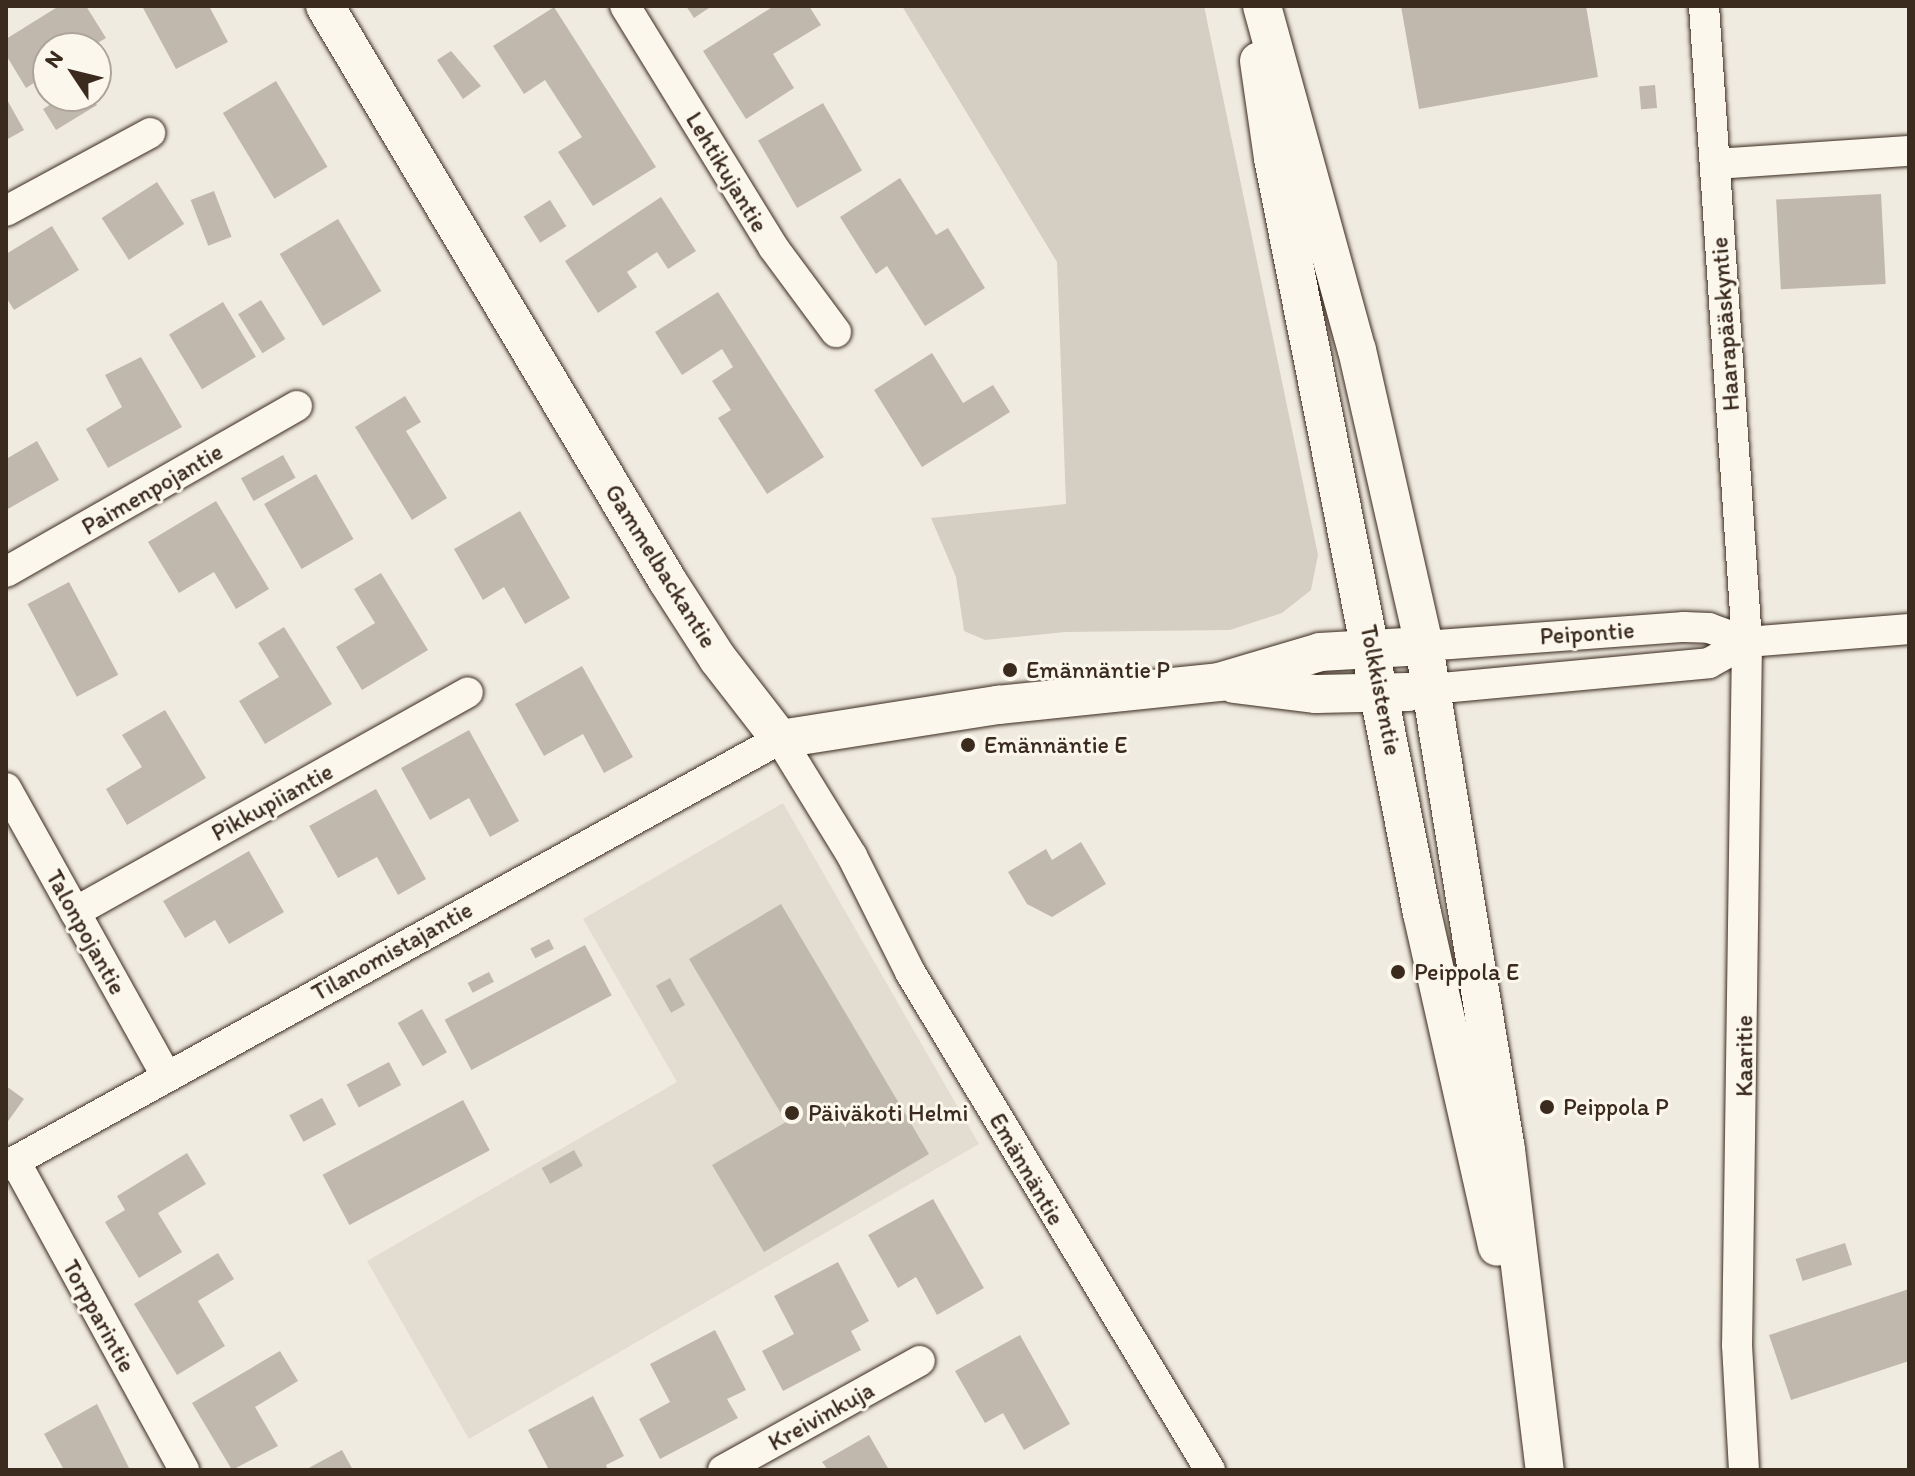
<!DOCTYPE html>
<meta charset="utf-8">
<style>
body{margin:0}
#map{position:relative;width:1915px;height:1476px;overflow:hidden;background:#f0ebe0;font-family:Itim,sans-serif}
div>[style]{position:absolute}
.built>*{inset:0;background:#e2dcd1}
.green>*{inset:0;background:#d5cec3}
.building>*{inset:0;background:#c0b8ad;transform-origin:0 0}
.roads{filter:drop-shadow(0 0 2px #3b2a1e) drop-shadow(0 0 2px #3b2a1e)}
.minor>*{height:30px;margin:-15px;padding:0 15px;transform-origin:15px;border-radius:15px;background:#fbf7ec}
.tertiary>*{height:38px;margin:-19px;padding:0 19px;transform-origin:19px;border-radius:19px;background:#fbf7ec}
.dots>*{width:22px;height:22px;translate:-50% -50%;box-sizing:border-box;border:4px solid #fbf7ec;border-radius:50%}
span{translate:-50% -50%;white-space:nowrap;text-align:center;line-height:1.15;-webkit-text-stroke:6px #fbf7ec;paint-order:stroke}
.street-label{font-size:24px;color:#3b2a1e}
.poi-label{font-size:24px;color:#3b2a1e}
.left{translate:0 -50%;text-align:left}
.frame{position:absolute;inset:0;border:8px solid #3b2a1e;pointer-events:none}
.north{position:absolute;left:32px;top:32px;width:80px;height:80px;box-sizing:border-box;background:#fbf7ec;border:2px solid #aea59a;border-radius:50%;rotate:305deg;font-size:22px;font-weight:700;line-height:32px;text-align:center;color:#3b2a1e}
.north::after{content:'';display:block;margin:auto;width:28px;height:36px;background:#3b2a1e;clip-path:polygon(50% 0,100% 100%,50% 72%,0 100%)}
</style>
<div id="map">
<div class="built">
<i style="clip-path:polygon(783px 803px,979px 1144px,469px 1439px,367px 1261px,677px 1082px,583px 919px)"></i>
</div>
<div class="green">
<i style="clip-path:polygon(902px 6px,1204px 6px,1318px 555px,1311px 590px,1282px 613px,1230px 630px,1065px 632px,985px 640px,964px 631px,956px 577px,931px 518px,1066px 504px,1057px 262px)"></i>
</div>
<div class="building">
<i style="clip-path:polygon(59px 6px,86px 6px,106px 38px,89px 48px,48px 48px,48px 74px,26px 88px,6px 55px,6px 39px)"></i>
<i style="clip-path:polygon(142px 6px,209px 6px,228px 42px,176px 69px)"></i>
<i style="clip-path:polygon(686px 6px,712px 6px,694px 18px)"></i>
<i style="clip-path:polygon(774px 6px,809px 6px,821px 25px,773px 54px,794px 88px,746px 119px,703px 51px)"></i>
<i style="clip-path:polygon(1401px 6px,1586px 6px,1598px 77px,1419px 109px)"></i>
<i style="clip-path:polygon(554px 7px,656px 167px,593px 206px,558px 152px,582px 137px,545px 80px,524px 94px,493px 46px)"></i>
<i style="clip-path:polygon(451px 51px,481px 86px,463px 99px,437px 60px)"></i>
<i style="left:276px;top:81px;width:100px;height:62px;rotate:59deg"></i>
<i style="left:1655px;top:85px;width:23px;height:16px;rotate:85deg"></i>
<i style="clip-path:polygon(64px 96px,91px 96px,97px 105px,56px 130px,43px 109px)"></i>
<i style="clip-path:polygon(6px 98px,24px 130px,6px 140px)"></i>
<i style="left:823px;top:103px;width:78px;height:75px;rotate:60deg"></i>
<i style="clip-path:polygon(900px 178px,936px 235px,948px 228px,985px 288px,925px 326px,887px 266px,876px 274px,840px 217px)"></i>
<i style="left:157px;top:182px;width:50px;height:66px;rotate:57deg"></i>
<i style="left:214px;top:191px;width:49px;height:25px;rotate:69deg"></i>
<i style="left:1881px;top:194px;width:90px;height:105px;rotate:87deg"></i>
<i style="clip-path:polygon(661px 197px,696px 251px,668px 269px,657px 252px,627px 272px,637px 287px,598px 313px,565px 261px)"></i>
<i style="left:550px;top:200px;width:31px;height:31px;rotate:58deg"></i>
<i style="left:338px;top:219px;width:84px;height:68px;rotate:59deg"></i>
<i style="clip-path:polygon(52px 226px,79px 270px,14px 310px,6px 297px,6px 254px)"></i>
<i style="clip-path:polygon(718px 292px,824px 457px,767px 494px,718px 418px,731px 410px,712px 381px,733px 367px,722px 349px,682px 375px,655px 332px)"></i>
<i style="left:261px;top:300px;width:46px;height:27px;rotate:58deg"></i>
<i style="left:223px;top:302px;width:64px;height:63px;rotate:59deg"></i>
<i style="clip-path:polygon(932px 353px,963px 403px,993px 385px,1010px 412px,922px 467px,874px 390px)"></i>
<i style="clip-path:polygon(141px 357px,182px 427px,108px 468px,86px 429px,122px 407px,105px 375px)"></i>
<i style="clip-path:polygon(405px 396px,421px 422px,406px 431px,447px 498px,412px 520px,355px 427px)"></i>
<i style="clip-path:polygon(37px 441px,59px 480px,6px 510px,6px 459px)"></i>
<i style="left:283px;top:455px;width:26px;height:48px;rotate:61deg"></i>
<i style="left:316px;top:474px;width:75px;height:60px;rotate:60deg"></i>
<i style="clip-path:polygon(216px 501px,269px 589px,236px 609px,214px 572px,179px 593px,148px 542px)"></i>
<i style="clip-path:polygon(520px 511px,570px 598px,525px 624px,504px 587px,483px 600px,454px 549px)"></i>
<i style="clip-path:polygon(381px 573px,428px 650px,362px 690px,336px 647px,375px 623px,354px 589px)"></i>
<i style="left:69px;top:582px;width:105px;height:47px;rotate:62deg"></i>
<i style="clip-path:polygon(284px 627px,332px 704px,265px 744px,239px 701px,279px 677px,258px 643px)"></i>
<i style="clip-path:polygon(582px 666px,633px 757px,604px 773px,583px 734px,544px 756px,515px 704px)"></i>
<i style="clip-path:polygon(165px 710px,206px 778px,127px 825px,106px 789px,142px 767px,122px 735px)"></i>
<i style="clip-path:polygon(469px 730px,519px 821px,490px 837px,469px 798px,430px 820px,401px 768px)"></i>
<i style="clip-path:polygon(376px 789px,426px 879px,398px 895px,377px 857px,338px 878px,309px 826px)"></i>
<i style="clip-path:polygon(1081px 842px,1106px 884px,1052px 917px,1027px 904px,1008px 872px,1046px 849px,1052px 860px)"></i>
<i style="clip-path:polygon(249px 851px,284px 912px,229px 944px,215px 920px,185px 938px,163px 901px)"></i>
<i style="clip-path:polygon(781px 904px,929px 1154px,764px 1252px,712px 1165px,786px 1122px,689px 959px)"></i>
<i style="left:549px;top:939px;width:11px;height:21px;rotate:63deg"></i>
<i style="left:585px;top:945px;width:57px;height:159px;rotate:62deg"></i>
<i style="left:489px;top:972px;width:11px;height:24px;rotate:63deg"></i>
<i style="left:670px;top:978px;width:31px;height:16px;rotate:61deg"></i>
<i style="left:422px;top:1009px;width:50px;height:28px;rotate:60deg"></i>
<i style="left:389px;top:1062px;width:26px;height:48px;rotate:62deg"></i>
<i style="clip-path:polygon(6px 1086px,24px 1099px,6px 1124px)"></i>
<i style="left:322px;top:1098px;width:30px;height:37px;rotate:62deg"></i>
<i style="left:463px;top:1100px;width:57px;height:159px;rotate:62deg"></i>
<i style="left:574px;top:1150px;width:18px;height:37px;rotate:61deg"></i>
<i style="clip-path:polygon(187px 1153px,206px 1184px,158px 1213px,182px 1252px,139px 1278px,105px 1222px,125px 1210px,117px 1196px)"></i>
<i style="clip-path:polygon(933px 1199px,984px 1288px,937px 1315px,916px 1277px,898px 1288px,868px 1235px)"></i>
<i style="left:1845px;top:1243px;width:23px;height:52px;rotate:72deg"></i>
<i style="clip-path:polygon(218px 1253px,234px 1279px,198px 1301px,225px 1346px,177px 1375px,134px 1304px)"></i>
<i style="clip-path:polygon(838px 1262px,869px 1321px,851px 1331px,861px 1350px,783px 1391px,762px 1351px,794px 1334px,774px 1296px)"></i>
<i style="clip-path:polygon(1909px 1289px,1909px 1361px,1791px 1400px,1769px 1335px)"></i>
<i style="clip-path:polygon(715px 1330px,746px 1390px,727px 1399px,738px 1418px,660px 1459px,639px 1419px,670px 1402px,650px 1364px)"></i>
<i style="clip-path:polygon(1020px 1335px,1070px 1424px,1024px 1450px,1003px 1413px,985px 1423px,955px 1371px)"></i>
<i style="clip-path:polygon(280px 1351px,298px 1381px,255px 1407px,278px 1446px,232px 1470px,192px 1403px)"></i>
<i style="clip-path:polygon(593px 1396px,624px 1456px,606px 1465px,608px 1470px,549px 1470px,528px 1430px)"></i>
<i style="clip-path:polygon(97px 1404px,130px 1470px,64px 1470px,44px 1434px)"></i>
<i style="clip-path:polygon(869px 1435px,889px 1470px,828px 1470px,822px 1462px)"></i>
<i style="clip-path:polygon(342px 1450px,353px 1470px,305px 1470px)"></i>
</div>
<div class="roads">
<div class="minor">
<i style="left:625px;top:6px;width:283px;rotate:58.4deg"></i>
<i style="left:773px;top:247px;width:106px;rotate:53.5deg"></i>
<i style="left:1704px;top:6px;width:637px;rotate:86.13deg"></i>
<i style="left:1747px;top:642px;width:703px;rotate:90.81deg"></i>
<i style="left:1737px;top:1345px;width:125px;rotate:86.8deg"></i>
<i style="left:1716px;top:164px;width:193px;rotate:-3.9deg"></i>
<i style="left:6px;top:211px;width:164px;rotate:-28.4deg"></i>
<i style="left:6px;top:572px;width:335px;rotate:-29.7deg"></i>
<i style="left:1424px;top:646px;width:261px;rotate:-4.2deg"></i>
<i style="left:1684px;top:627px;width:25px;rotate:2deg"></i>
<i style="left:1709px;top:628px;width:40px;rotate:20.2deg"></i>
<i style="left:1431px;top:689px;width:279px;rotate:-5.3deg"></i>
<i style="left:1709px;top:663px;width:43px;rotate:-28.9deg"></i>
<i style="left:1747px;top:642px;width:163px;rotate:-4.6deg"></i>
<i style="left:6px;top:788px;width:329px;rotate:60.9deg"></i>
<i style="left:75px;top:912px;width:450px;rotate:-29.2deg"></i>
<i style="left:15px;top:1161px;width:352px;rotate:61.3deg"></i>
<i style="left:6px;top:1166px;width:884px;rotate:-28.88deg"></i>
<i style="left:780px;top:739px;width:137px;rotate:58.4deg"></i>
<i style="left:852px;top:856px;width:130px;rotate:63.4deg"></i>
<i style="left:910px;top:972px;width:581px;rotate:58.93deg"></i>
<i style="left:723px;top:1470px;width:225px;rotate:-29deg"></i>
</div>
<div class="tertiary">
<i style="left:325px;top:6px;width:668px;rotate:59.21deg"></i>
<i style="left:667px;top:580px;width:94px;rotate:57.2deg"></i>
<i style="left:718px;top:659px;width:101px;rotate:52.2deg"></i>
<i style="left:780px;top:739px;width:221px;rotate:-8.9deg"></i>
<i style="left:998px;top:705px;width:222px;rotate:-5.9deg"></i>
<i style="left:1219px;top:682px;width:105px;rotate:-16.5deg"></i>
<i style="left:1320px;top:652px;width:104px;rotate:-3.3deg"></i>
<i style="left:1262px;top:6px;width:357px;rotate:74.6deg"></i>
<i style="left:1357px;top:350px;width:303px;rotate:77.2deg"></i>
<i style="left:1424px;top:646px;width:511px;rotate:80.76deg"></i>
<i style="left:1506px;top:1150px;width:322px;rotate:83.1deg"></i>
<i style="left:1259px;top:61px;width:98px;rotate:81.8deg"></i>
<i style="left:1273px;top:158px;width:770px;rotate:78.84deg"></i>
<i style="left:1422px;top:913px;width:342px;rotate:77.3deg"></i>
<i style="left:1234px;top:684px;width:83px;rotate:7deg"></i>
<i style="left:1316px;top:694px;width:92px;rotate:-1.2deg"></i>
</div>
</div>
<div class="dots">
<i style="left:1010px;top:670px;background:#3b2a1e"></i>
<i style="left:968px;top:745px;background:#3b2a1e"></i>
<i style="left:1398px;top:972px;background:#3b2a1e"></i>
<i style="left:1547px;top:1107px;background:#3b2a1e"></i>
<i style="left:792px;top:1113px;background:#3b2a1e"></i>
</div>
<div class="street-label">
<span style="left:727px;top:172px;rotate:59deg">Lehtikujantie</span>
<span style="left:1725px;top:324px;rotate:-94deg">Haarapääskyntie</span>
<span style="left:152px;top:489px;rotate:-30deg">Paimenpojantie</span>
<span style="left:661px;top:566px;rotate:58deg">Gammelbackantie</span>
<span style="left:1587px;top:633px;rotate:-4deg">Peipontie</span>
<span style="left:1381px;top:690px;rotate:79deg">Tolkkistentie</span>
<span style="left:272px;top:802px;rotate:-29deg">Pikkupiiantie</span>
<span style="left:86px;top:932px;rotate:61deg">Talonpojantie</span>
<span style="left:392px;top:951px;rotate:-29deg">Tilanomistajantie</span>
<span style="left:1744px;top:1056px;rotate:-90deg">Kaaritie</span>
<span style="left:1027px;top:1169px;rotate:60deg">Emännäntie</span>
<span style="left:99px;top:1316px;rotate:61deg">Torpparintie</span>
<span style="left:821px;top:1416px;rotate:-29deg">Kreivinkuja</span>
</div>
<div class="poi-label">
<span class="left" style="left:1026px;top:670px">Emännäntie P</span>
<span class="left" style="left:984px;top:745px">Emännäntie E</span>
<span class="left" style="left:1414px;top:972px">Peippola E</span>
<span class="left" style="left:1563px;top:1107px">Peippola P</span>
<span class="left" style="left:808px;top:1113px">Päiväkoti Helmi</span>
</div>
<div class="frame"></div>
<div class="north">N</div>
</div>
